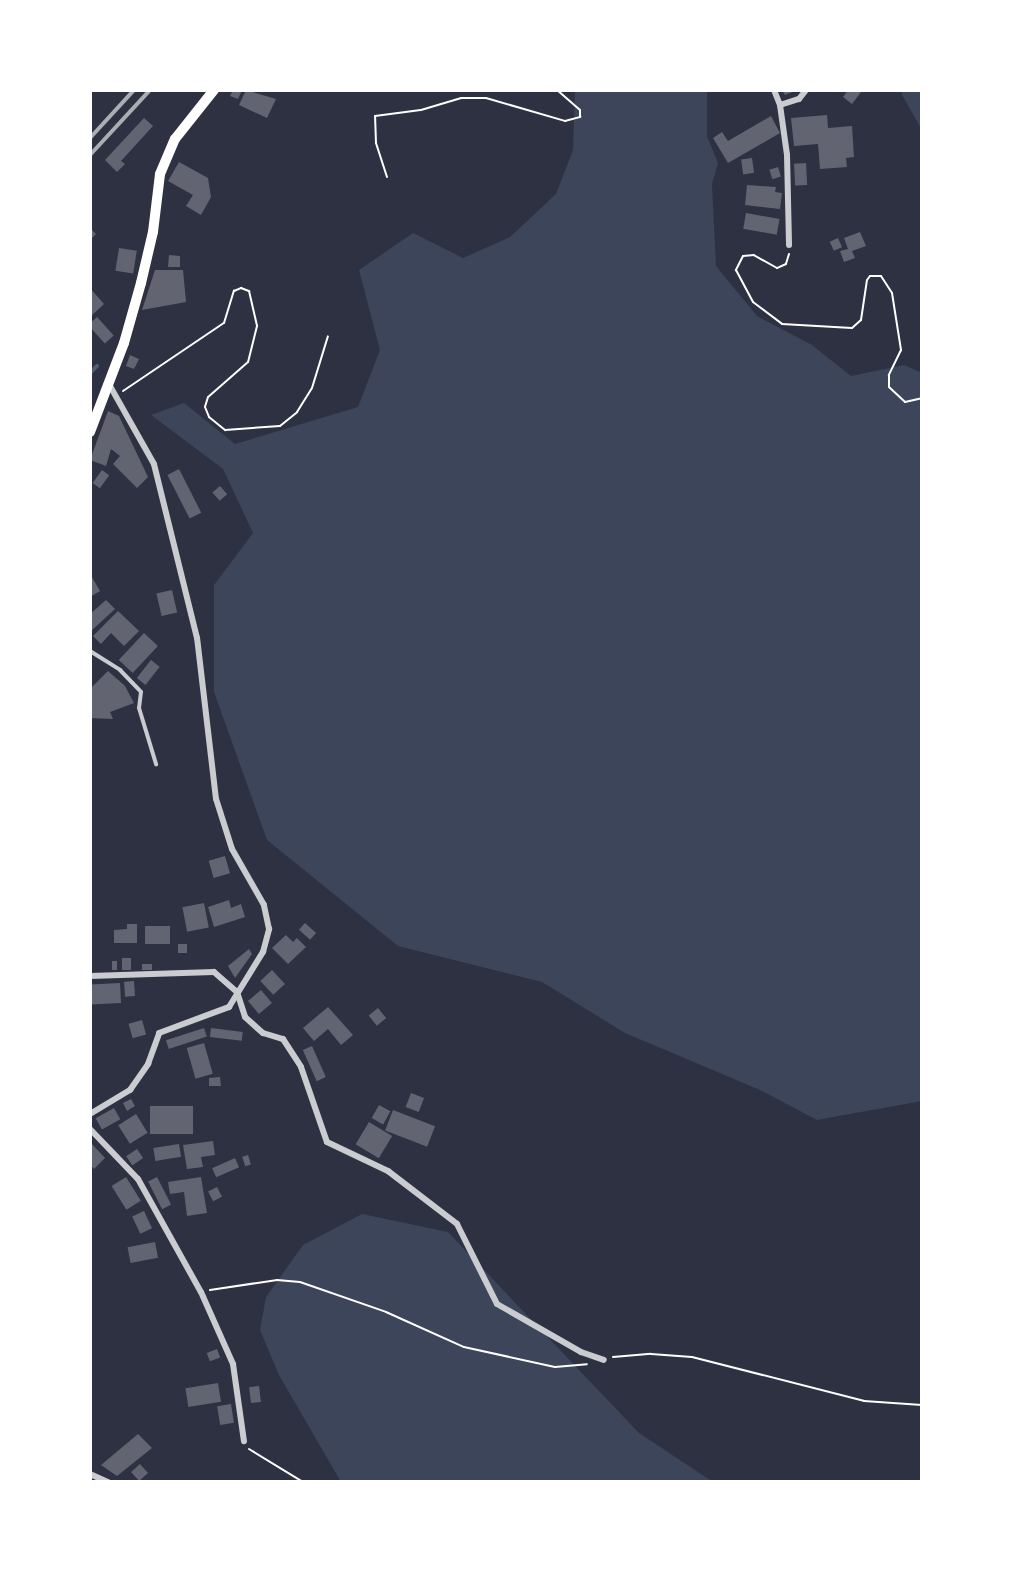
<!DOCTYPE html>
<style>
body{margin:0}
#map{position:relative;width:1012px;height:1572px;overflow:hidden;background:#2d3142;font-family:"PT Serif",serif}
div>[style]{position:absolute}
.green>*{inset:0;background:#3c4559}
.stream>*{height:4px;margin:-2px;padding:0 2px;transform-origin:2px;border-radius:2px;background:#4f5d75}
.building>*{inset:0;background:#626471;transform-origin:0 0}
.path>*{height:2px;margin:-1px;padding:0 1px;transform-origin:1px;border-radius:1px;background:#fff}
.service>*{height:4px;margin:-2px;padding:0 2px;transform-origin:2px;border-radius:2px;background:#caccd0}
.minor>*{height:6px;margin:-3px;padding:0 3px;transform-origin:3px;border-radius:3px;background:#caccd0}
.secondary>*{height:10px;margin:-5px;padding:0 5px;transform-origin:5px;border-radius:5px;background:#fff}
.rail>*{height:4px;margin:-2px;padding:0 2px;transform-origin:2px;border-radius:2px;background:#abadb3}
span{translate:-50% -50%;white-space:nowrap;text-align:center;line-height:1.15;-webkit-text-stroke:4.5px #fff;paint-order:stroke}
.frame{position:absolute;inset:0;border:92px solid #fff;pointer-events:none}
</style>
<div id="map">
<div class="green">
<i style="clip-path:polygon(575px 90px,707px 90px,707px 136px,718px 163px,712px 184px,716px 266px,757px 316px,812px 345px,851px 376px,904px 365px,922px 373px,922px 1101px,817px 1120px,760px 1090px,625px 1033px,542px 982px,398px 946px,267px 840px,214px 692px,214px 585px,253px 533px,223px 469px,151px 415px,184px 403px,235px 444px,358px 407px,380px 350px,359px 270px,413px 233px,463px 258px,510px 237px,556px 194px,573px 150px)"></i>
<i style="clip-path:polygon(901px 90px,922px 90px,922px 130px,902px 95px)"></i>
<i style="clip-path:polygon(362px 1214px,448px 1232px,639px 1433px,713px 1482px,341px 1482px,279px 1375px,260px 1330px,266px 1297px,303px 1245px)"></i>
</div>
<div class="stream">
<i style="left:90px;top:373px;width:10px;rotate:-45deg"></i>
</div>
<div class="building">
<i style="clip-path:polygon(233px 90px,242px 90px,238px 99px,230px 96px)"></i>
<i style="clip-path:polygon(246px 90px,276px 99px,267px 118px,239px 105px)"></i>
<i style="clip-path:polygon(782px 90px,797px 90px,785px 95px)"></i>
<i style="clip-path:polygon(848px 90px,861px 92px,852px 104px,843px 97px)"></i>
<i style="clip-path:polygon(827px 115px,828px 128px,852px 126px,854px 157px,846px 158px,847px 167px,820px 169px,818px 144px,794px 146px,791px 118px)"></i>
<i style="clip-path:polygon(771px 116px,780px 133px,728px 163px,713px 138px,722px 132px,728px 141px)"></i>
<i style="clip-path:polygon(144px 118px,153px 126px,121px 161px,125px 164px,117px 172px,105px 160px)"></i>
<i style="left:752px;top:158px;width:15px;height:11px;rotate:82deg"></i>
<i style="clip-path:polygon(179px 162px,208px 178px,211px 197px,201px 215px,186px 206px,193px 195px,168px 181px)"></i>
<i style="left:806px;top:163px;width:22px;height:12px;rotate:87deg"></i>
<i style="left:778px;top:167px;width:10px;height:9px;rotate:73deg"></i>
<i style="clip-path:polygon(747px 185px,776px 187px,775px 192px,782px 193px,780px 209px,745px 205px)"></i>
<i style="left:746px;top:213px;width:34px;height:16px;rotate:10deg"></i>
<i style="clip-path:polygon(90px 228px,96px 234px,90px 240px)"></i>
<i style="clip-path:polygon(860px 232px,866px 246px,852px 251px,855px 258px,844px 262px,840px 251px,848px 249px,844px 238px)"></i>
<i style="left:838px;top:238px;width:10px;height:9px;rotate:66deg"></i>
<i style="left:119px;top:248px;width:18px;height:23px;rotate:9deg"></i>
<i style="clip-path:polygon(169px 255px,180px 256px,180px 267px,168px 267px)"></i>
<i style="clip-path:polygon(155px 270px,183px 270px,186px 302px,142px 310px)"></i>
<i style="clip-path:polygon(90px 288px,104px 304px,90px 317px)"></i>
<i style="left:97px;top:317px;width:25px;height:12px;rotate:48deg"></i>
<i style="clip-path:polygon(130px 355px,139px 359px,134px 369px,126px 366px)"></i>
<i style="clip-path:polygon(108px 411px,119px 416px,148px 477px,137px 488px,113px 464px,120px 456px,111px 449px,106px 466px,90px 460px)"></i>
<i style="left:179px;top:469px;width:49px;height:13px;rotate:63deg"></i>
<i style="left:102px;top:470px;width:9px;height:16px;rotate:36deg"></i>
<i style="left:220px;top:486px;width:11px;height:10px;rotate:49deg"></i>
<i style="clip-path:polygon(90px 574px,100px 591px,90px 597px)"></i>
<i style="left:172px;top:590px;width:23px;height:16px;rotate:77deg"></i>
<i style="clip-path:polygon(106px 600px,115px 609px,90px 632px,90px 614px)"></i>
<i style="clip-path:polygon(118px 611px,139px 631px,124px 646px,111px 633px,101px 644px,93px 636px)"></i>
<i style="left:144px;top:633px;width:19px;height:37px;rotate:43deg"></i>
<i style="left:151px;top:660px;width:11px;height:23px;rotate:38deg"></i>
<i style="clip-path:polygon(108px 671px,125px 686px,134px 703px,110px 712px,113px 719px,90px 718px,90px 689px)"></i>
<i style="left:225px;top:856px;width:18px;height:17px;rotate:74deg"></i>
<i style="clip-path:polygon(229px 900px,231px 908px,241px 904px,245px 917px,214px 927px,208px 907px)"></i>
<i style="left:204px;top:903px;width:25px;height:22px;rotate:79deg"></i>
<i style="left:305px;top:923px;width:15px;height:9px;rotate:42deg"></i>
<i style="clip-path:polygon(127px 924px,137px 924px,137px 943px,114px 943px,114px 930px,127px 929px)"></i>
<i style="left:170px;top:926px;width:18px;height:25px;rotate:90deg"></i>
<i style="clip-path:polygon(286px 935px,293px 942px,297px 938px,306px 947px,288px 964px,272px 948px)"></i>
<i style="left:178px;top:944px;width:9px;height:9px"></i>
<i style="clip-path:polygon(249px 949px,252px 954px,235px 978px,228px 966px)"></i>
<i style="left:122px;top:958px;width:9px;height:12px"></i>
<i style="left:112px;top:961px;width:5px;height:9px"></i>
<i style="left:152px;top:964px;width:6px;height:10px;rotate:90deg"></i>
<i style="left:272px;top:970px;width:19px;height:16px;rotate:47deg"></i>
<i style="left:134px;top:981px;width:15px;height:10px;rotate:86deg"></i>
<i style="left:120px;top:983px;width:20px;height:30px;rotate:87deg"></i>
<i style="left:261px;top:990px;width:17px;height:17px;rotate:50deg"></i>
<i style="clip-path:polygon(328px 1007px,353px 1035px,341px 1045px,328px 1029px,314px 1041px,303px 1028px)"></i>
<i style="left:378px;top:1008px;width:13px;height:12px;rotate:51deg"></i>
<i style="left:142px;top:1020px;width:15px;height:14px;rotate:74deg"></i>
<i style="left:204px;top:1028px;width:9px;height:40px;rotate:72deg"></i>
<i style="left:211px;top:1028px;width:32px;height:9px;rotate:7deg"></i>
<i style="left:204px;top:1043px;width:32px;height:18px;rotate:74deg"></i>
<i style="left:312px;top:1046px;width:34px;height:10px;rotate:66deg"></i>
<i style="clip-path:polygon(220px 1077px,221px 1086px,209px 1086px,209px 1078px)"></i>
<i style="left:411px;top:1093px;width:14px;height:15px;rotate:21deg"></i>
<i style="clip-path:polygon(131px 1099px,135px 1106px,127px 1111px,123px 1103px)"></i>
<i style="left:379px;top:1105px;width:13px;height:15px;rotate:29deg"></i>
<i style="left:150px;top:1106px;width:43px;height:28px"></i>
<i style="left:114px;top:1108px;width:13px;height:21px;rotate:61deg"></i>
<i style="left:393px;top:1110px;width:45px;height:22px;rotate:21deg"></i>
<i style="left:136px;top:1114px;width:22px;height:21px;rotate:58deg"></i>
<i style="left:369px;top:1122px;width:27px;height:26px;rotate:31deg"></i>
<i style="clip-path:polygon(213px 1141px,215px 1155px,201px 1157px,203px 1167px,187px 1169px,183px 1145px)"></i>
<i style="clip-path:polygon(92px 1144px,105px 1158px,94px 1169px,90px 1164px)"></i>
<i style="left:179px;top:1144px;width:13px;height:26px;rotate:81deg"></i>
<i style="left:137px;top:1149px;width:11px;height:13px;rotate:56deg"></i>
<i style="left:248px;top:1155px;width:10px;height:6px;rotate:73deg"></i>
<i style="left:235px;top:1158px;width:10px;height:25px;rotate:66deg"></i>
<i style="left:126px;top:1177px;width:28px;height:17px;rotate:58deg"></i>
<i style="left:157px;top:1177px;width:31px;height:10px;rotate:63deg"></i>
<i style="clip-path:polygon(201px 1177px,207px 1213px,187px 1216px,184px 1192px,170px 1194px,168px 1182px)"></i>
<i style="left:217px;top:1187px;width:11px;height:10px;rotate:63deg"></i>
<i style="left:144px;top:1211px;width:19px;height:13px;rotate:65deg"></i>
<i style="left:155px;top:1242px;width:16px;height:28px;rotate:79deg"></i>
<i style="left:217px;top:1349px;width:9px;height:11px;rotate:69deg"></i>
<i style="left:218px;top:1383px;width:19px;height:33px;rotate:81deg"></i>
<i style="left:259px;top:1386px;width:16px;height:10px;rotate:83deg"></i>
<i style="left:231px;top:1404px;width:19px;height:14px;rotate:81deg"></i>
<i style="clip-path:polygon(138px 1434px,152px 1448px,117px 1476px,101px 1465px)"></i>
<i style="left:140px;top:1464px;width:12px;height:12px;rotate:48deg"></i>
</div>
<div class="path">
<i style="left:387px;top:177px;width:36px;rotate:-108deg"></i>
<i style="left:376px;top:143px;width:27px;rotate:-92deg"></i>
<i style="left:375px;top:116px;width:46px;rotate:-7.4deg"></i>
<i style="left:421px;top:110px;width:42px;rotate:-16.7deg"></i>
<i style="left:461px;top:98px;width:25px"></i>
<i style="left:486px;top:98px;width:82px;rotate:16.2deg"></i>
<i style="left:565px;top:121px;width:16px;rotate:-15deg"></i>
<i style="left:580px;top:117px;width:7px;rotate:-90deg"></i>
<i style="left:580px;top:110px;width:30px;rotate:-139deg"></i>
<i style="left:789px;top:254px;width:10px;rotate:107deg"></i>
<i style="left:786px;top:264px;width:10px;rotate:156deg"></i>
<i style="left:777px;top:268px;width:26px;rotate:-151deg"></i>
<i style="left:754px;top:255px;width:11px;rotate:175deg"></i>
<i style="left:743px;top:256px;width:16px;rotate:117deg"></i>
<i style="left:736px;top:270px;width:36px;rotate:62deg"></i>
<i style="left:753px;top:302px;width:36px;rotate:37deg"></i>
<i style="left:782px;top:324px;width:70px;rotate:3.3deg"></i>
<i style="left:852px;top:328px;width:12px;rotate:-42deg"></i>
<i style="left:861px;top:320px;width:40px;rotate:-81.5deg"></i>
<i style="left:867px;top:280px;width:5px;rotate:-53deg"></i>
<i style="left:870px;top:276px;width:11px"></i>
<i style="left:881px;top:276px;width:20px;rotate:57deg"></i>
<i style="left:892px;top:293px;width:58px;rotate:81deg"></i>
<i style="left:901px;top:350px;width:28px;rotate:116deg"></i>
<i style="left:889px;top:375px;width:12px;rotate:90deg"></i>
<i style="left:889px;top:387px;width:22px;rotate:43deg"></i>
<i style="left:905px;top:402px;width:17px;rotate:-13deg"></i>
<i style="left:123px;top:391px;width:122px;rotate:-34deg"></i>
<i style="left:224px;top:323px;width:34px;rotate:-73deg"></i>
<i style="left:234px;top:291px;width:8px;rotate:-23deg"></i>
<i style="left:241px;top:288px;width:9px;rotate:21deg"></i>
<i style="left:249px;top:291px;width:36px;rotate:77deg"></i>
<i style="left:257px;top:326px;width:37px;rotate:104deg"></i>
<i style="left:248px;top:362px;width:53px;rotate:138.8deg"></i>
<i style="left:208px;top:397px;width:10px;rotate:107deg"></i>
<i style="left:205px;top:407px;width:11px;rotate:68deg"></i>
<i style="left:209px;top:417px;width:21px;rotate:39deg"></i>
<i style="left:225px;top:430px;width:55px;rotate:-4.2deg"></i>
<i style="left:280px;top:426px;width:22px;rotate:-39deg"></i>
<i style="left:297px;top:412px;width:28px;rotate:-58deg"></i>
<i style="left:312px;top:388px;width:54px;rotate:-72.9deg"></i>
<i style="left:210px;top:1290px;width:68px;rotate:-8.5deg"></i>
<i style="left:277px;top:1280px;width:23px;rotate:5deg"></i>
<i style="left:300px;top:1282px;width:91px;rotate:19.2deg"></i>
<i style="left:386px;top:1312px;width:85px;rotate:24.2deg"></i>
<i style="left:464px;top:1347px;width:93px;rotate:12.4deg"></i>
<i style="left:555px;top:1367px;width:32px;rotate:-5deg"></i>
<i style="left:613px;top:1357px;width:38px;rotate:-5deg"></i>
<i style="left:651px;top:1354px;width:41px;rotate:4.2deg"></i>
<i style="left:692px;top:1357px;width:178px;rotate:14.3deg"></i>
<i style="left:864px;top:1401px;width:58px;rotate:3.9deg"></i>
<i style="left:249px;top:1449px;width:63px;rotate:31.4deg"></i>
</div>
<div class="service">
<i style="left:90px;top:651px;width:36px;rotate:32deg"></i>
<i style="left:120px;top:670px;width:30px;rotate:46deg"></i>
<i style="left:141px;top:692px;width:16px;rotate:97deg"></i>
<i style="left:139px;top:708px;width:59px;rotate:73.1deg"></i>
</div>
<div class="minor">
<i style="left:774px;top:90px;width:16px;rotate:68deg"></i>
<i style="left:780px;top:105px;width:50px;rotate:82deg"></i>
<i style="left:787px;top:155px;width:90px;rotate:88.7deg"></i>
<i style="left:780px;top:105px;width:20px;rotate:-18deg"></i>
<i style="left:799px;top:99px;width:11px;rotate:-52deg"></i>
<i style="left:90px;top:976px;width:124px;rotate:-1.8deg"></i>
<i style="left:214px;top:972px;width:30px;rotate:41deg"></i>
<i style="left:237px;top:992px;width:26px;rotate:72deg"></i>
<i style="left:245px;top:1017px;width:24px;rotate:42deg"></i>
<i style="left:263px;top:1033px;width:21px;rotate:17deg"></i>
<i style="left:283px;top:1039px;width:33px;rotate:57deg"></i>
<i style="left:301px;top:1067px;width:79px;rotate:70.9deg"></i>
<i style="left:327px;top:1142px;width:68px;rotate:25.4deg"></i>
<i style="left:388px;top:1171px;width:87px;rotate:37.5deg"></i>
<i style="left:457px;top:1224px;width:89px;rotate:63.4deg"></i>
<i style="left:497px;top:1304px;width:97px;rotate:29.7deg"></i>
<i style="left:581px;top:1352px;width:24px;rotate:19deg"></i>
<i style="left:90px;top:1114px;width:47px;rotate:-31deg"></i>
<i style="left:130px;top:1090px;width:32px;rotate:-55deg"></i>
<i style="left:148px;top:1064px;width:33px;rotate:-70deg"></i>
<i style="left:159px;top:1033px;width:75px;rotate:-20.4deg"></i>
<i style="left:229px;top:1007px;width:65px;rotate:-58.3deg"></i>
<i style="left:263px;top:952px;width:24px;rotate:-75deg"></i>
<i style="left:269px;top:929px;width:25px;rotate:-102deg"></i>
<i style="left:264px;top:905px;width:64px;rotate:-119.7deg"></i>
<i style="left:232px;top:849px;width:52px;rotate:-107.7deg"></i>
<i style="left:216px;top:799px;width:162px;rotate:-96.7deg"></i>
<i style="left:197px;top:638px;width:179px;rotate:-103.9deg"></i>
<i style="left:154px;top:464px;width:92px;rotate:-119.4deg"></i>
<i style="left:90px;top:1129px;width:69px;rotate:46.2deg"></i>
<i style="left:138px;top:1179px;width:129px;rotate:60.9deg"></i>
<i style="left:201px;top:1292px;width:79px;rotate:66deg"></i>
<i style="left:233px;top:1364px;width:78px;rotate:81.9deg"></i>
<i style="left:90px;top:1474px;width:20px;rotate:24deg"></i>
</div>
<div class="secondary">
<i style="left:90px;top:432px;width:95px;rotate:-69.1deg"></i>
<i style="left:124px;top:343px;width:62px;rotate:-74.2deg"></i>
<i style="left:141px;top:283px;width:52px;rotate:-76.8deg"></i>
<i style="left:153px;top:232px;width:58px;rotate:-83.1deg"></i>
<i style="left:160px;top:174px;width:38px;rotate:-67deg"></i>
<i style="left:175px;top:139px;width:63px;rotate:-51.5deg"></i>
</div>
<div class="rail">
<i style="left:90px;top:138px;width:65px;rotate:-47.5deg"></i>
<i style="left:90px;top:155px;width:88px;rotate:-47.3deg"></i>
</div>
<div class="frame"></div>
</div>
